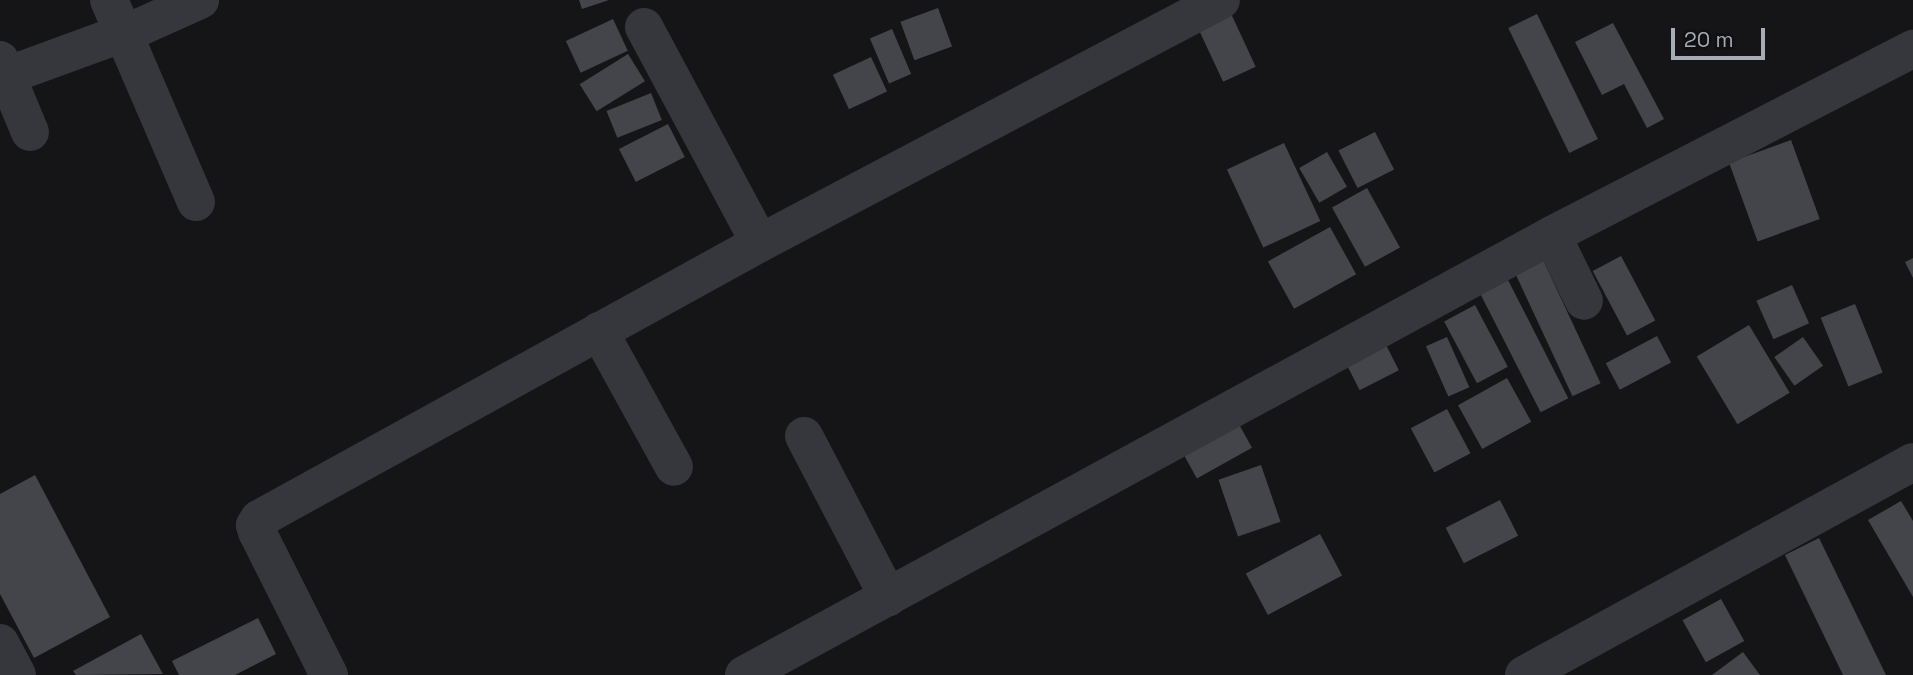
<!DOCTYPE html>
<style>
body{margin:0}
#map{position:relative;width:1913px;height:675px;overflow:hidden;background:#151517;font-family:"Space Grotesk",sans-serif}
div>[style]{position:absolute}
.building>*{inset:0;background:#44454a;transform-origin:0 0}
.minor>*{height:38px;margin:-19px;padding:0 19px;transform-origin:19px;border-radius:19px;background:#36373c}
span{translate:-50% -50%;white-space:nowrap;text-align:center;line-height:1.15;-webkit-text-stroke:6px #101012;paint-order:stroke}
.scale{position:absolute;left:1671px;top:28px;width:94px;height:32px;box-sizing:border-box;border:4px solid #a8acb6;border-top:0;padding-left:9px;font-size:21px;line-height:24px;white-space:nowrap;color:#a8acb6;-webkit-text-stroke:5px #101012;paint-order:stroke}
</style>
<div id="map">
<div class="building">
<i style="clip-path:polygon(579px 0,609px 0,582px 9px)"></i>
<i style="left:1227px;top:5px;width:68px;height:36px;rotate:65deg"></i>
<i style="left:938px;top:8px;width:41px;height:40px;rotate:70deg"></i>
<i style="left:1537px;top:14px;width:139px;height:32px;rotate:64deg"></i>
<i style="left:613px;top:19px;width:35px;height:52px;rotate:65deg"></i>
<i style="clip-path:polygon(1613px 23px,1664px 119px,1647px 128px,1624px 84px,1602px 95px,1575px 42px)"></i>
<i style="left:892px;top:29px;width:49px;height:24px;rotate:67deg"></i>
<i style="left:628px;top:54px;width:32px;height:57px;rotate:58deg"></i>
<i style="left:871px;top:57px;width:38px;height:42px;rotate:65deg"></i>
<i style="left:651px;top:93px;width:29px;height:48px;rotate:68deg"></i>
<i style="left:668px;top:124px;width:37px;height:55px;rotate:63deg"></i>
<i style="left:1375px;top:132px;width:42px;height:41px;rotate:63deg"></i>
<i style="left:1791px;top:140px;width:84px;height:66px;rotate:70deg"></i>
<i style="left:1284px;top:143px;width:86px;height:63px;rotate:65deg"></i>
<i style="left:1327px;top:152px;width:40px;height:32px;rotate:60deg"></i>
<i style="left:1367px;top:188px;width:68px;height:40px;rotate:61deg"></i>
<i style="left:1330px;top:227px;width:54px;height:71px;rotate:61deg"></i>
<i style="left:1538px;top:249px;width:148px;height:31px;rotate:65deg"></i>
<i style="left:1621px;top:256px;width:73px;height:32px;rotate:62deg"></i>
<i style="clip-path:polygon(1913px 258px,1913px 278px,1905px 262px)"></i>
<i style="left:1507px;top:278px;width:135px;height:31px;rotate:63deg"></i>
<i style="left:1792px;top:285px;width:42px;height:39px;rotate:66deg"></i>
<i style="left:1855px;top:304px;width:74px;height:37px;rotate:68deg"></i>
<i style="left:1475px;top:305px;width:70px;height:35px;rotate:62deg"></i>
<i style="left:1749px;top:325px;width:79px;height:61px;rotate:59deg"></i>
<i style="left:1657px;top:336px;width:30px;height:58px;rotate:62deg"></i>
<i style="left:1447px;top:337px;width:55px;height:23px;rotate:66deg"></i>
<i style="left:1803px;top:337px;width:35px;height:35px;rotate:55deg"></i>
<i style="left:1383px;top:339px;width:35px;height:44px;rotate:63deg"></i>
<i style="left:1507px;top:378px;width:50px;height:56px;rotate:61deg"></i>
<i style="left:1447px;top:409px;width:50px;height:41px;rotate:62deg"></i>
<i style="left:1236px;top:419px;width:33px;height:63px;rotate:61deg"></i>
<i style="left:1261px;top:465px;width:60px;height:45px;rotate:71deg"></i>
<i style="clip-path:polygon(35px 475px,110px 617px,34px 658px,0 594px,0 494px)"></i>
<i style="left:1500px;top:500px;width:40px;height:61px;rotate:63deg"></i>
<i style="clip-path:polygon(1901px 501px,1913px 521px,1913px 597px,1868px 520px)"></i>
<i style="left:1320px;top:534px;width:47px;height:84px;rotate:62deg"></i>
<i style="clip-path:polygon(1819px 538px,1886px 675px,1843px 675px,1785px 555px)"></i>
<i style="left:1721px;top:599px;width:48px;height:44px;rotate:61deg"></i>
<i style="clip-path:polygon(258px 618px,276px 654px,235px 675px,179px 675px,172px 661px)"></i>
<i style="clip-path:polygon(141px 634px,163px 674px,76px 675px,73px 671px)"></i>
<i style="clip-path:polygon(1743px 652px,1760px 675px,1712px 675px)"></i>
</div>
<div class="minor">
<i style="left:109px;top:0;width:220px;rotate:66.7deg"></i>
<i style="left:644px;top:27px;width:245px;rotate:61.8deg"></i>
<i style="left:0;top:60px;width:78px;rotate:67.4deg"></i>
<i style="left:6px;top:76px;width:143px;rotate:-20.1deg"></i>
<i style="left:140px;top:27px;width:66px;rotate:-24.2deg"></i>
<i style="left:1552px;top:235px;width:73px;rotate:64.1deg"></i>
<i style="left:599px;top:331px;width:155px;rotate:61.1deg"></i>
<i style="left:804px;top:436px;width:182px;rotate:62.4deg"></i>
<i style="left:0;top:643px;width:36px;rotate:62deg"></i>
<i style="left:329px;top:675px;width:160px;rotate:-116.7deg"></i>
<i style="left:257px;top:532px;width:7px;rotate:-106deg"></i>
<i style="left:255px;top:525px;width:7px;rotate:-56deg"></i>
<i style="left:259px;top:519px;width:572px;rotate:-28.85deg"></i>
<i style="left:760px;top:243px;width:521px;rotate:-27.79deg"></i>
<i style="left:744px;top:675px;width:920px;rotate:-28.57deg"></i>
<i style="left:1552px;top:235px;width:406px;rotate:-27.3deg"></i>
<i style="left:1524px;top:675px;width:443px;rotate:-28.7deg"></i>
</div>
<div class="scale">20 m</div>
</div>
